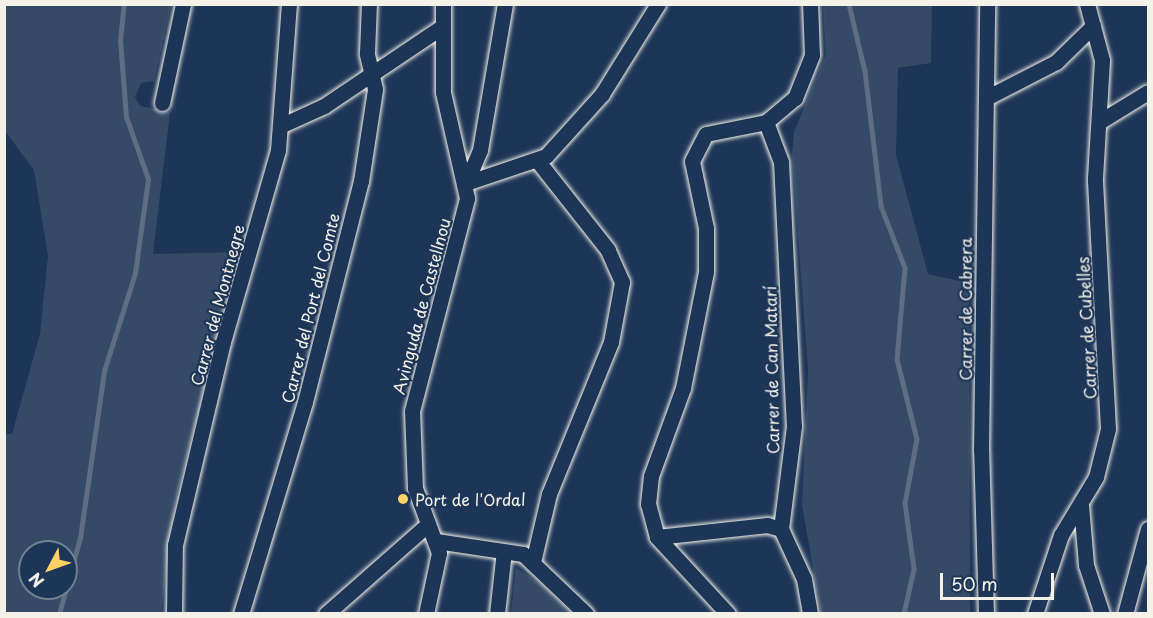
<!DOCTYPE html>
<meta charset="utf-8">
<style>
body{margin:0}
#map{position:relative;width:1153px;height:618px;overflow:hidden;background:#1d3557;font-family:"Playpen Sans",sans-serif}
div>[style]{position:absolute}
.green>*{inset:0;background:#354a67}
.stream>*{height:4.5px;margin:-2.25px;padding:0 2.25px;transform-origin:2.25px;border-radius:2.25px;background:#5e6d82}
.roads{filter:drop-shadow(0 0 2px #f4f1e8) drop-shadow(0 0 2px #f4f1e8)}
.street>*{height:15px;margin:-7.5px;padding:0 7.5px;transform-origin:7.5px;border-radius:7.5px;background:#1d3557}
.dots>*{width:16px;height:16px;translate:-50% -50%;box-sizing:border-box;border:3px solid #1d3557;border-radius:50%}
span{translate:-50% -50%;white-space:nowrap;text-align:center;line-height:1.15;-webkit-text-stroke:4.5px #1d3557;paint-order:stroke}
.street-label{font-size:16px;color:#f4f1e8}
.poi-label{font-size:16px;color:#f4f1e8}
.left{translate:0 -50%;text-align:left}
.frame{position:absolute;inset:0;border:6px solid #f4f1e8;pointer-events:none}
.north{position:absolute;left:18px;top:540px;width:60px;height:60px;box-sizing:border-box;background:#1d3557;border:2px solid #738091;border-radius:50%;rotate:229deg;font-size:16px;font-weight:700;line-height:24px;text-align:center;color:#f4f1e8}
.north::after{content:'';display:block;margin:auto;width:21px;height:27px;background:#ffd166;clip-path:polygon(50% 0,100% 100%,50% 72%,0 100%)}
.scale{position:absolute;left:940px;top:573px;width:114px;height:27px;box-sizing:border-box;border:3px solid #f4f1e8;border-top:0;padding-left:8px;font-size:18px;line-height:21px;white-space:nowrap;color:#f4f1e8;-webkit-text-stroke:4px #1d3557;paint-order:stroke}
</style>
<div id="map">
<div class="green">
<i style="clip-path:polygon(evenodd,4px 5px,171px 5px,154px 81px,141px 83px,135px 97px,140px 106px,170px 112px,153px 254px,239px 252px,175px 501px,161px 613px,5px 613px,5px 434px,12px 434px,40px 334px,48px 256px,34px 170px,5px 131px,4px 5px,30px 552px,66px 552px,66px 588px,30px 588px,30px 552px)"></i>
<i style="clip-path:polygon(823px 5px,932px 5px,931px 63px,898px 68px,896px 155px,928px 274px,969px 283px,970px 613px,821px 613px,802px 505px,808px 370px,792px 153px,794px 132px,826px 55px)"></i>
<i style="clip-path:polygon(516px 568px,541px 584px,571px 613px,511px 613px)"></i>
</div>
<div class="stream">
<i style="left:849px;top:4px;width:69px;rotate:76.6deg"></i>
<i style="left:865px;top:71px;width:136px;rotate:83.2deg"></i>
<i style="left:881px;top:206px;width:66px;rotate:68.8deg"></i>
<i style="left:905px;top:268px;width:91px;rotate:95deg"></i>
<i style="left:897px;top:359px;width:82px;rotate:76deg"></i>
<i style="left:917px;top:439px;width:65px;rotate:100.6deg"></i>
<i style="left:905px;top:503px;width:67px;rotate:82.2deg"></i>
<i style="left:914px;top:569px;width:46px;rotate:102.5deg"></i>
<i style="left:59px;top:614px;width:79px;rotate:-74.6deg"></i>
<i style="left:80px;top:538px;width:169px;rotate:-81.8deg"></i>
<i style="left:104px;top:371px;width:103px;rotate:-72.4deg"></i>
<i style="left:135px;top:273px;width:95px;rotate:-82.1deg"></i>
<i style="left:148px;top:179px;width:66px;rotate:-109.5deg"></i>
<i style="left:126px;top:117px;width:77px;rotate:-94.5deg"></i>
<i style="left:120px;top:40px;width:36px;rotate:-84deg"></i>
</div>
<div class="roads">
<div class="street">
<i style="left:986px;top:98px;width:79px;rotate:-27.2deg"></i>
<i style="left:1056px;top:62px;width:52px;rotate:-44.2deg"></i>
<i style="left:162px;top:103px;width:101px;rotate:-78deg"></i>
<i style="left:766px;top:122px;width:43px;rotate:69.4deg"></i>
<i style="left:781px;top:162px;width:264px;rotate:87.2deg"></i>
<i style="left:794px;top:426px;width:104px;rotate:97.2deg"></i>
<i style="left:781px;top:529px;width:55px;rotate:65.3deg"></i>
<i style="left:804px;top:579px;width:36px;rotate:80deg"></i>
<i style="left:1099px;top:122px;width:57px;rotate:-31.5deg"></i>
<i style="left:280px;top:126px;width:48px;rotate:-24.4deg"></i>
<i style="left:324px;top:106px;width:143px;rotate:-33.9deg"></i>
<i style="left:466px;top:183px;width:84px;rotate:-18.6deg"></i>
<i style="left:546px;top:156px;width:84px;rotate:-47.9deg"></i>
<i style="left:602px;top:94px;width:106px;rotate:-58.1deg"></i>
<i style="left:466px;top:183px;width:36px;rotate:-67deg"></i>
<i style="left:480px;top:150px;width:148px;rotate:-80.3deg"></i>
<i style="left:1081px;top:505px;width:60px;rotate:85.2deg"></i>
<i style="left:1086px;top:565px;width:52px;rotate:71.9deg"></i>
<i style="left:657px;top:537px;width:111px;rotate:-6.2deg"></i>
<i style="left:767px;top:525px;width:15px;rotate:16deg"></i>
<i style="left:436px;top:541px;width:88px;rotate:8.5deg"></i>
<i style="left:523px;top:554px;width:87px;rotate:43.6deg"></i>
<i style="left:533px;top:562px;width:70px;rotate:-76.8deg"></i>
<i style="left:549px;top:494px;width:164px;rotate:-67.8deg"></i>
<i style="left:611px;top:342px;width:61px;rotate:-79.6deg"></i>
<i style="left:622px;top:282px;width:35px;rotate:-114deg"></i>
<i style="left:608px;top:250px;width:115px;rotate:-128.3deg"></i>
<i style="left:174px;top:614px;width:69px;rotate:-89.2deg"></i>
<i style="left:175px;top:545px;width:209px;rotate:-76.7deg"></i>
<i style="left:223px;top:342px;width:200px;rotate:-74deg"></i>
<i style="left:278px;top:150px;width:146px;rotate:-85.7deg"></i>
<i style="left:241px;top:614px;width:221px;rotate:-73.2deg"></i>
<i style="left:305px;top:402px;width:228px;rotate:-75.8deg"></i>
<i style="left:361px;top:181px;width:93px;rotate:-81.3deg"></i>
<i style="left:375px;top:89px;width:37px;rotate:-103deg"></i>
<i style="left:367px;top:53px;width:49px;rotate:-87.7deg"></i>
<i style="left:326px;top:614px;width:136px;rotate:-41.4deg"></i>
<i style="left:426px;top:614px;width:62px;rotate:-78deg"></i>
<i style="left:439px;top:553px;width:69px;rotate:-110.3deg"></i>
<i style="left:415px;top:488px;width:77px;rotate:-92.2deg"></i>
<i style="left:412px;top:411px;width:220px;rotate:-75.5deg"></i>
<i style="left:467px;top:198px;width:109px;rotate:-102.8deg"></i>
<i style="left:443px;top:92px;width:88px;rotate:-90deg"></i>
<i style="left:497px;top:614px;width:63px;rotate:-83.7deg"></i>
<i style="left:728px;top:614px;width:105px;rotate:-132.7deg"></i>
<i style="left:657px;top:537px;width:34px;rotate:-105deg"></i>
<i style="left:648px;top:504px;width:28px;rotate:-84deg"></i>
<i style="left:651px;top:476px;width:94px;rotate:-70deg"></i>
<i style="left:683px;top:388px;width:118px;rotate:-78.8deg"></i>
<i style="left:706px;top:272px;width:44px;rotate:-90deg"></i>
<i style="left:706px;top:228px;width:68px;rotate:-101.8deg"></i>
<i style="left:692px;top:161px;width:30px;rotate:-63deg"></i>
<i style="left:706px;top:134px;width:61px;rotate:-11.3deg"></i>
<i style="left:766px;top:122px;width:38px;rotate:-40deg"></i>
<i style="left:795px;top:98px;width:46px;rotate:-68.4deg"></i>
<i style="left:812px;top:55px;width:51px;rotate:-92.2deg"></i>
<i style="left:986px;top:614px;width:164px;rotate:-91.7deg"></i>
<i style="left:981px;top:450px;width:446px;rotate:-89.2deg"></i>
<i style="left:1035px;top:614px;width:83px;rotate:-71.8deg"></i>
<i style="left:1061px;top:535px;width:68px;rotate:-58.9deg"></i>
<i style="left:1096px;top:477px;width:49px;rotate:-76deg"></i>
<i style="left:1108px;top:429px;width:251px;rotate:-93deg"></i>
<i style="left:1095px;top:178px;width:118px;rotate:-86.6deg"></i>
<i style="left:1102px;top:60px;width:58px;rotate:-105deg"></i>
<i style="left:1125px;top:614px;width:88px;rotate:-74.9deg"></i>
</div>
</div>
<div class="dots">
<i style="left:403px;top:499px;background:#ffd166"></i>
</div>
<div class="street-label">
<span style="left:217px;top:305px;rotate:-75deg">Carrer del Montnegre</span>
<span style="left:421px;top:306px;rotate:-75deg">Avinguda de Castellnou</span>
<span style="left:310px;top:308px;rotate:-76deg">Carrer del Port del Comte</span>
<span style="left:965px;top:309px;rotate:-90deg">Carrer de Cabrera</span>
<span style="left:1086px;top:328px;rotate:-93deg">Carrer de Cubelles</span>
<span style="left:771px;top:370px;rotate:-91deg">Carrer de Can Matarí</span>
</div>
<div class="poi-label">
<span class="left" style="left:415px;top:499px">Port de l'Ordal</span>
</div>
<div class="frame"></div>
<div class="north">N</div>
<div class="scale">50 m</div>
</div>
